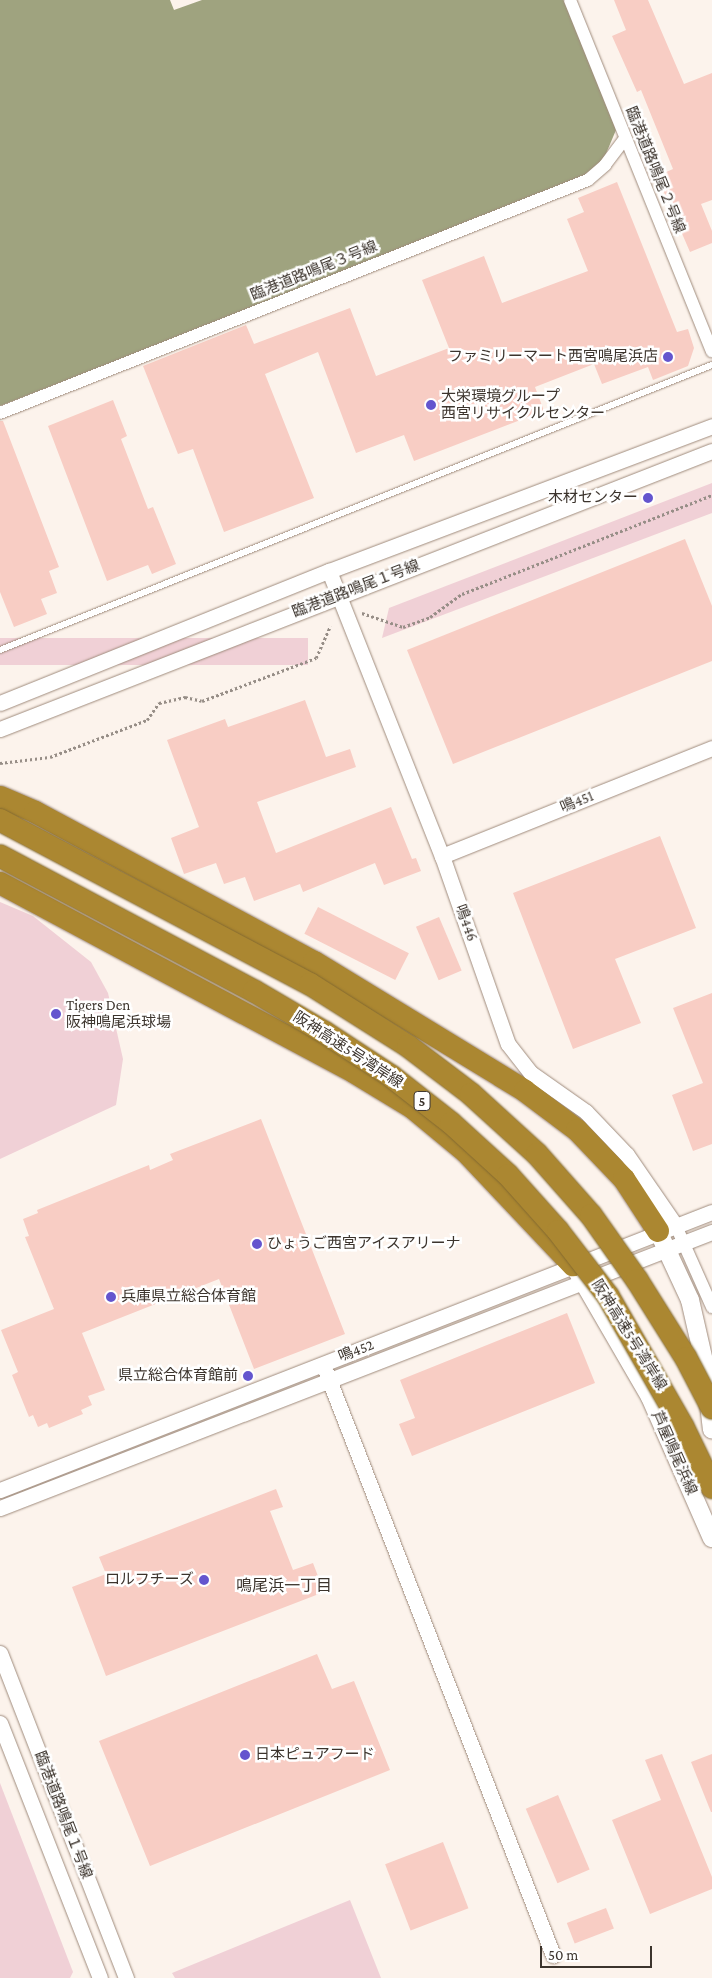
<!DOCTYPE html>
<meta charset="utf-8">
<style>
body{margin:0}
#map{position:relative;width:712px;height:1978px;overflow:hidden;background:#fcf3ec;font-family:"Crimson Pro","Noto Sans JP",serif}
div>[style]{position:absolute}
.green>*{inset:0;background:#f0d0d6;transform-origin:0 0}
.water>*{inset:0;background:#9fa37f}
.building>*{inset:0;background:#f8cdc4;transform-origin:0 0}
.path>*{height:2.5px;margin-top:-1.25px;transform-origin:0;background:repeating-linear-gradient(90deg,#978e87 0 2.5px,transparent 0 5px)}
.roads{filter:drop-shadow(0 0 1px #9f8b7c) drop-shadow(0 0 1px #9f8b7c)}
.service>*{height:6px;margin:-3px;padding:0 3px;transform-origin:3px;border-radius:3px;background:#fff}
.minor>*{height:12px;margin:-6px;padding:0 6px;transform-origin:6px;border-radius:6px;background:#fff}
.tertiary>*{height:15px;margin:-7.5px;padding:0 7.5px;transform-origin:7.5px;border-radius:7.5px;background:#fff}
.secondary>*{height:18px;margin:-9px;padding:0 9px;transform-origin:9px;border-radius:9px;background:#fff}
.motorway>*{height:22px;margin:-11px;padding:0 11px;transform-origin:11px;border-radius:11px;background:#ab8731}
.bridges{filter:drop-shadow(0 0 1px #846a30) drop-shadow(0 0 1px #846a30)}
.motorway-bridge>*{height:22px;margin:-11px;padding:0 11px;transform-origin:11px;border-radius:11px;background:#ab8731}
.dots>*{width:14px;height:14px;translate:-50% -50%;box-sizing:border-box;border:2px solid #fff;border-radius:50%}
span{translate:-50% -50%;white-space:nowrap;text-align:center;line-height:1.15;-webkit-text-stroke:5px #fff;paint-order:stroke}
.shield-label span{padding:1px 4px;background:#fff;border:1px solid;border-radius:4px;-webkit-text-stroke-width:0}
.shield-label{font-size:14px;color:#3c342d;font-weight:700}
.street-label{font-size:15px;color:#3c342d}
.poi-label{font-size:15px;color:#3c342d}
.right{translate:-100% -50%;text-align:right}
.left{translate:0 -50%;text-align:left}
.neighbourhood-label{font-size:16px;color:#3c342d}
.scale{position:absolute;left:540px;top:1946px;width:112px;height:22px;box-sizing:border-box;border:2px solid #3c342d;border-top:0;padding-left:6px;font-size:15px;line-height:18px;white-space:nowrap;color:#3c342d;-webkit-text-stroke:4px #fff;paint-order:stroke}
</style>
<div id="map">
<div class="green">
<i style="clip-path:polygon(712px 483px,712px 513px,382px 638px,389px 608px)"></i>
<i style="left:308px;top:638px;width:27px;height:329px;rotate:90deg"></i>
<i style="clip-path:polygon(0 902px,33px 916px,91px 962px,108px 993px,123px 1059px,116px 1105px,0 1159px)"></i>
<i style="clip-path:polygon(0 1783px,73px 1972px,70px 1978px,0 1978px)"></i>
<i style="clip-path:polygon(350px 1900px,381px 1978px,175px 1978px,172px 1973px)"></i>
</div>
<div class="water">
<i style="clip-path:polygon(0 0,170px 0,174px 10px,202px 0,566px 0,616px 130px,597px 175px,0 406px)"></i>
</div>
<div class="building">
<i style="clip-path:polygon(614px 0,648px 0,684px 84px,712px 73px,712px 200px,701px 204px,712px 231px,712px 243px,690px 252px,657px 176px,673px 169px,641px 90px,637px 92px,612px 36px,626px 30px)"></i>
<i style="clip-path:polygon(617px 182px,677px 332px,688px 329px,694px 348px,688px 366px,653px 380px,648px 367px,602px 384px,594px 364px,535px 387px,544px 411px,414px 461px,404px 435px,356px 453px,318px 352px,265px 374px,314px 498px,224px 532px,193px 449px,178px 454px,143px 366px,246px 325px,254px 344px,350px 308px,376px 376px,449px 348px,422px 280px,484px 256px,502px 303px,588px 271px,567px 219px,584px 212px,578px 198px)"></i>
<i style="clip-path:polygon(113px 400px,127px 436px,121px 439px,148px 509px,153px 507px,176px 564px,152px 574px,148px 565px,107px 581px,48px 426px)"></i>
<i style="clip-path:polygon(0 421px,3px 421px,59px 567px,49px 571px,57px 593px,41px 599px,47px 614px,14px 627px,0 592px)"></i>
<i style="clip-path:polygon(685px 539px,712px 606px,712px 661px,453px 764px,407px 650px)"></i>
<i style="clip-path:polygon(305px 700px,326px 757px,350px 749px,356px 767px,257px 802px,276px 853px,391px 807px,412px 859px,416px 858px,421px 871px,384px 885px,375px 863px,303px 892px,300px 884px,254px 901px,245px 877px,224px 884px,216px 863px,184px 874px,171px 838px,199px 827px,167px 740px,225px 719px,228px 727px)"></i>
<i style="clip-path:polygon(660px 836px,696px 928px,615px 959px,641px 1023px,573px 1049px,513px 893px)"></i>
<i style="left:318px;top:907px;width:102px;height:30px;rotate:27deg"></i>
<i style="left:439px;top:917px;width:58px;height:25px;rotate:67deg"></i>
<i style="clip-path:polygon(712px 993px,712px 1144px,693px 1151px,672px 1095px,703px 1083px,673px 1008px)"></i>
<i style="clip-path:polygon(261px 1119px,345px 1334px,254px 1369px,219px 1279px,82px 1333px,105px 1390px,88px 1396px,92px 1405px,81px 1410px,83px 1414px,49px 1428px,47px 1423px,38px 1427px,33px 1415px,29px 1417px,12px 1375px,18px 1372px,1px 1330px,54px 1309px,25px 1237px,29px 1236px,23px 1219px,38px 1213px,37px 1210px,149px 1165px,150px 1170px,173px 1160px,170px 1154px)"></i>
<i style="clip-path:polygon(567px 1313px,595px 1383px,412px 1456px,399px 1424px,415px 1418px,400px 1380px)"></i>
<i style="clip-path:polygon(276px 1489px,283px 1507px,270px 1511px,293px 1570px,313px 1563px,324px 1592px,106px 1676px,72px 1587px,106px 1574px,99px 1557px)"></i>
<i style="clip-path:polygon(317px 1654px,332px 1689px,354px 1681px,390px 1770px,150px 1866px,99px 1741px)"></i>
<i style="clip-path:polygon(662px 1754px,712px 1877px,712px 1889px,650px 1914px,612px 1820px,661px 1800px,645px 1760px)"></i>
<i style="clip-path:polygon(712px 1754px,712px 1812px,711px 1812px,691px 1762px)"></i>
<i style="left:558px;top:1795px;width:81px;height:35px;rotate:67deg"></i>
<i style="left:443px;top:1842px;width:71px;height:62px;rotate:69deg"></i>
<i style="left:606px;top:1908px;width:22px;height:42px;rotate:69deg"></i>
</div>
<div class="path">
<i style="left:362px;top:613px;width:43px;rotate:18.9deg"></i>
<i style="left:403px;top:627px;width:29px;rotate:-20deg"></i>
<i style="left:430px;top:617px;width:39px;rotate:-36deg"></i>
<i style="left:462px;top:594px;width:269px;rotate:-21.6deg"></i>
<i style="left:0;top:763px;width:50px;rotate:-6.8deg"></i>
<i style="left:50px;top:757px;width:104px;rotate:-20.9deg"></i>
<i style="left:147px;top:720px;width:21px;rotate:-55deg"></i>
<i style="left:159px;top:703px;width:27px;rotate:-13deg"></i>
<i style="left:185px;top:697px;width:17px;rotate:13deg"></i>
<i style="left:202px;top:701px;width:122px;rotate:-20.7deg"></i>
<i style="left:316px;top:658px;width:35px;rotate:-66deg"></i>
</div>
<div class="roads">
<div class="service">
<i style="left:0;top:650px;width:767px;rotate:-21.82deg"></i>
</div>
<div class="minor">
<i style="left:570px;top:0;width:379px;rotate:68deg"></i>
<i style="left:0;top:413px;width:632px;rotate:-21.62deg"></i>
<i style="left:588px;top:180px;width:23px;rotate:-41deg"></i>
<i style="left:605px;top:165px;width:34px;rotate:-53deg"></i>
<i style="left:676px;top:1226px;width:89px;rotate:66deg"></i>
</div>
<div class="tertiary">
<i style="left:329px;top:571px;width:307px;rotate:68.4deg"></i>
<i style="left:442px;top:856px;width:199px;rotate:70.7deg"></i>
<i style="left:508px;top:1044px;width:37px;rotate:52deg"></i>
<i style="left:531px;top:1073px;width:67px;rotate:35.3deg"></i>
<i style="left:586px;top:1112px;width:59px;rotate:46.4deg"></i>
<i style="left:627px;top:1155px;width:86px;rotate:55.4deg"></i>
<i style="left:0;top:703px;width:354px;rotate:-21.9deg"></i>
<i style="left:329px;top:571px;width:410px;rotate:-20.7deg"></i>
<i style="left:0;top:729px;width:764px;rotate:-21.33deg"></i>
<i style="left:442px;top:856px;width:291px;rotate:-21.8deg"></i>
<i style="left:326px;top:1372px;width:626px;rotate:68.73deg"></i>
<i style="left:0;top:1490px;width:764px;rotate:-21.33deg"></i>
<i style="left:0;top:1508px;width:764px;rotate:-21.19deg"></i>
<i style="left:0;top:1653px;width:349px;rotate:68.8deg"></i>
<i style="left:0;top:1723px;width:274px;rotate:68.6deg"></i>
</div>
<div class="secondary">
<i style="left:658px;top:1231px;width:76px;rotate:65.1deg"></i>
<i style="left:690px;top:1300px;width:63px;rotate:77.1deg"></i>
<i style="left:704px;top:1361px;width:69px;rotate:83.4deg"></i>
<i style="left:577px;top:1271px;width:146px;rotate:59.9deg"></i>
<i style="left:650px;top:1397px;width:154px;rotate:66.3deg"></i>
</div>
<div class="motorway">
<i style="left:0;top:797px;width:38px;rotate:23deg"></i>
<i style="left:35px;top:812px;width:317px;rotate:28.3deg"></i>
<i style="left:314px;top:962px;width:247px;rotate:31.4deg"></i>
<i style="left:525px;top:1091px;width:65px;rotate:36.9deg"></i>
<i style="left:577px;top:1130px;width:68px;rotate:46.2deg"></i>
<i style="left:624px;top:1179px;width:62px;rotate:56.8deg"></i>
<i style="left:0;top:883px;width:401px;rotate:28.1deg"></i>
<i style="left:354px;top:1072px;width:69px;rotate:31.4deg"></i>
<i style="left:413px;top:1108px;width:69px;rotate:39.7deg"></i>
<i style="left:466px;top:1152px;width:156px;rotate:46.6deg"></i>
</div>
</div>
<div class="bridges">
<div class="motorway-bridge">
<i style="left:0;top:820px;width:351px;rotate:27.9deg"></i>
<i style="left:310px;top:984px;width:116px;rotate:32.3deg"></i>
<i style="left:408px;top:1046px;width:79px;rotate:37.3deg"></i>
<i style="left:471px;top:1094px;width:89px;rotate:42.3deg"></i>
<i style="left:537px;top:1154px;width:81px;rotate:48.5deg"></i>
<i style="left:591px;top:1215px;width:80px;rotate:54.7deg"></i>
<i style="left:637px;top:1280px;width:92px;rotate:57.9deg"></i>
<i style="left:686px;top:1358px;width:56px;rotate:62.5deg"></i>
<i style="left:0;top:856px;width:288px;rotate:28deg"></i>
<i style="left:254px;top:991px;width:81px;rotate:30.4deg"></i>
<i style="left:324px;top:1032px;width:80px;rotate:33.3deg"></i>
<i style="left:391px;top:1076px;width:76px;rotate:38.1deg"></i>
<i style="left:451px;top:1123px;width:77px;rotate:42.4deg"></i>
<i style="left:508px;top:1175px;width:75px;rotate:48.2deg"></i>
<i style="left:558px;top:1231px;width:82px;rotate:52.4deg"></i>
<i style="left:608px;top:1296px;width:151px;rotate:60.2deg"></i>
<i style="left:683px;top:1427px;width:67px;rotate:64.2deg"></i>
</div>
</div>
<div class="dots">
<i style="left:668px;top:357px;background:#6455ce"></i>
<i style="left:431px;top:405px;background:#6455ce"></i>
<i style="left:648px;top:498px;background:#6455ce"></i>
<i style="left:56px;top:1014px;background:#6455ce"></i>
<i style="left:257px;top:1244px;background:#6455ce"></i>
<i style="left:111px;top:1297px;background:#6455ce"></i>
<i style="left:248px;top:1376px;background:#6455ce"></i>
<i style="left:204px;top:1580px;background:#6455ce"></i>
<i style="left:245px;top:1755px;background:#6455ce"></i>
</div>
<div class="shield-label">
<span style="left:422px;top:1101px">5</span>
</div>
<div class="street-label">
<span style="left:655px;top:170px;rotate:68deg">臨港道路鳴尾２号線</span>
<span style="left:314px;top:271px;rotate:-22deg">臨港道路鳴尾３号線</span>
<span style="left:356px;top:589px;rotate:-21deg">臨港道路鳴尾１号線</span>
<span style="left:577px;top:802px;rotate:-22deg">鳴451</span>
<span style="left:466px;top:923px;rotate:70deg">鳴446</span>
<span style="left:348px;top:1050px;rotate:33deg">阪神高速5号湾岸線</span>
<span style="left:629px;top:1335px;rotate:58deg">阪神高速5号湾岸線</span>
<span style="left:356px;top:1351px;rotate:-21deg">鳴452</span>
<span style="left:674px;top:1453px;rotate:66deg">芦屋鳴尾浜線</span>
<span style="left:63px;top:1815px;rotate:69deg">臨港道路鳴尾１号線</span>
</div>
<div class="poi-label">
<span class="right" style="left:658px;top:357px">ファミリーマート西宮鳴尾浜店</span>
<span class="left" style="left:441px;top:405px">大栄環境グループ<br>西宮リサイクルセンター</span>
<span class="right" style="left:638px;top:498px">木材センター</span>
<span class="left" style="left:66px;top:1014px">Tigers Den<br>阪神鳴尾浜球場</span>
<span class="left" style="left:267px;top:1244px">ひょうご西宮アイスアリーナ</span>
<span class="left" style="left:121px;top:1297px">兵庫県立総合体育館</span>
<span class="right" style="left:238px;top:1376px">県立総合体育館前</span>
<span class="right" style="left:194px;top:1580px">ロルフチーズ</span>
<span class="left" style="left:255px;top:1755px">日本ピュアフード</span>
</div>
<div class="neighbourhood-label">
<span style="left:284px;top:1586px">鳴尾浜一丁目</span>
</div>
<div class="scale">50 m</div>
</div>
